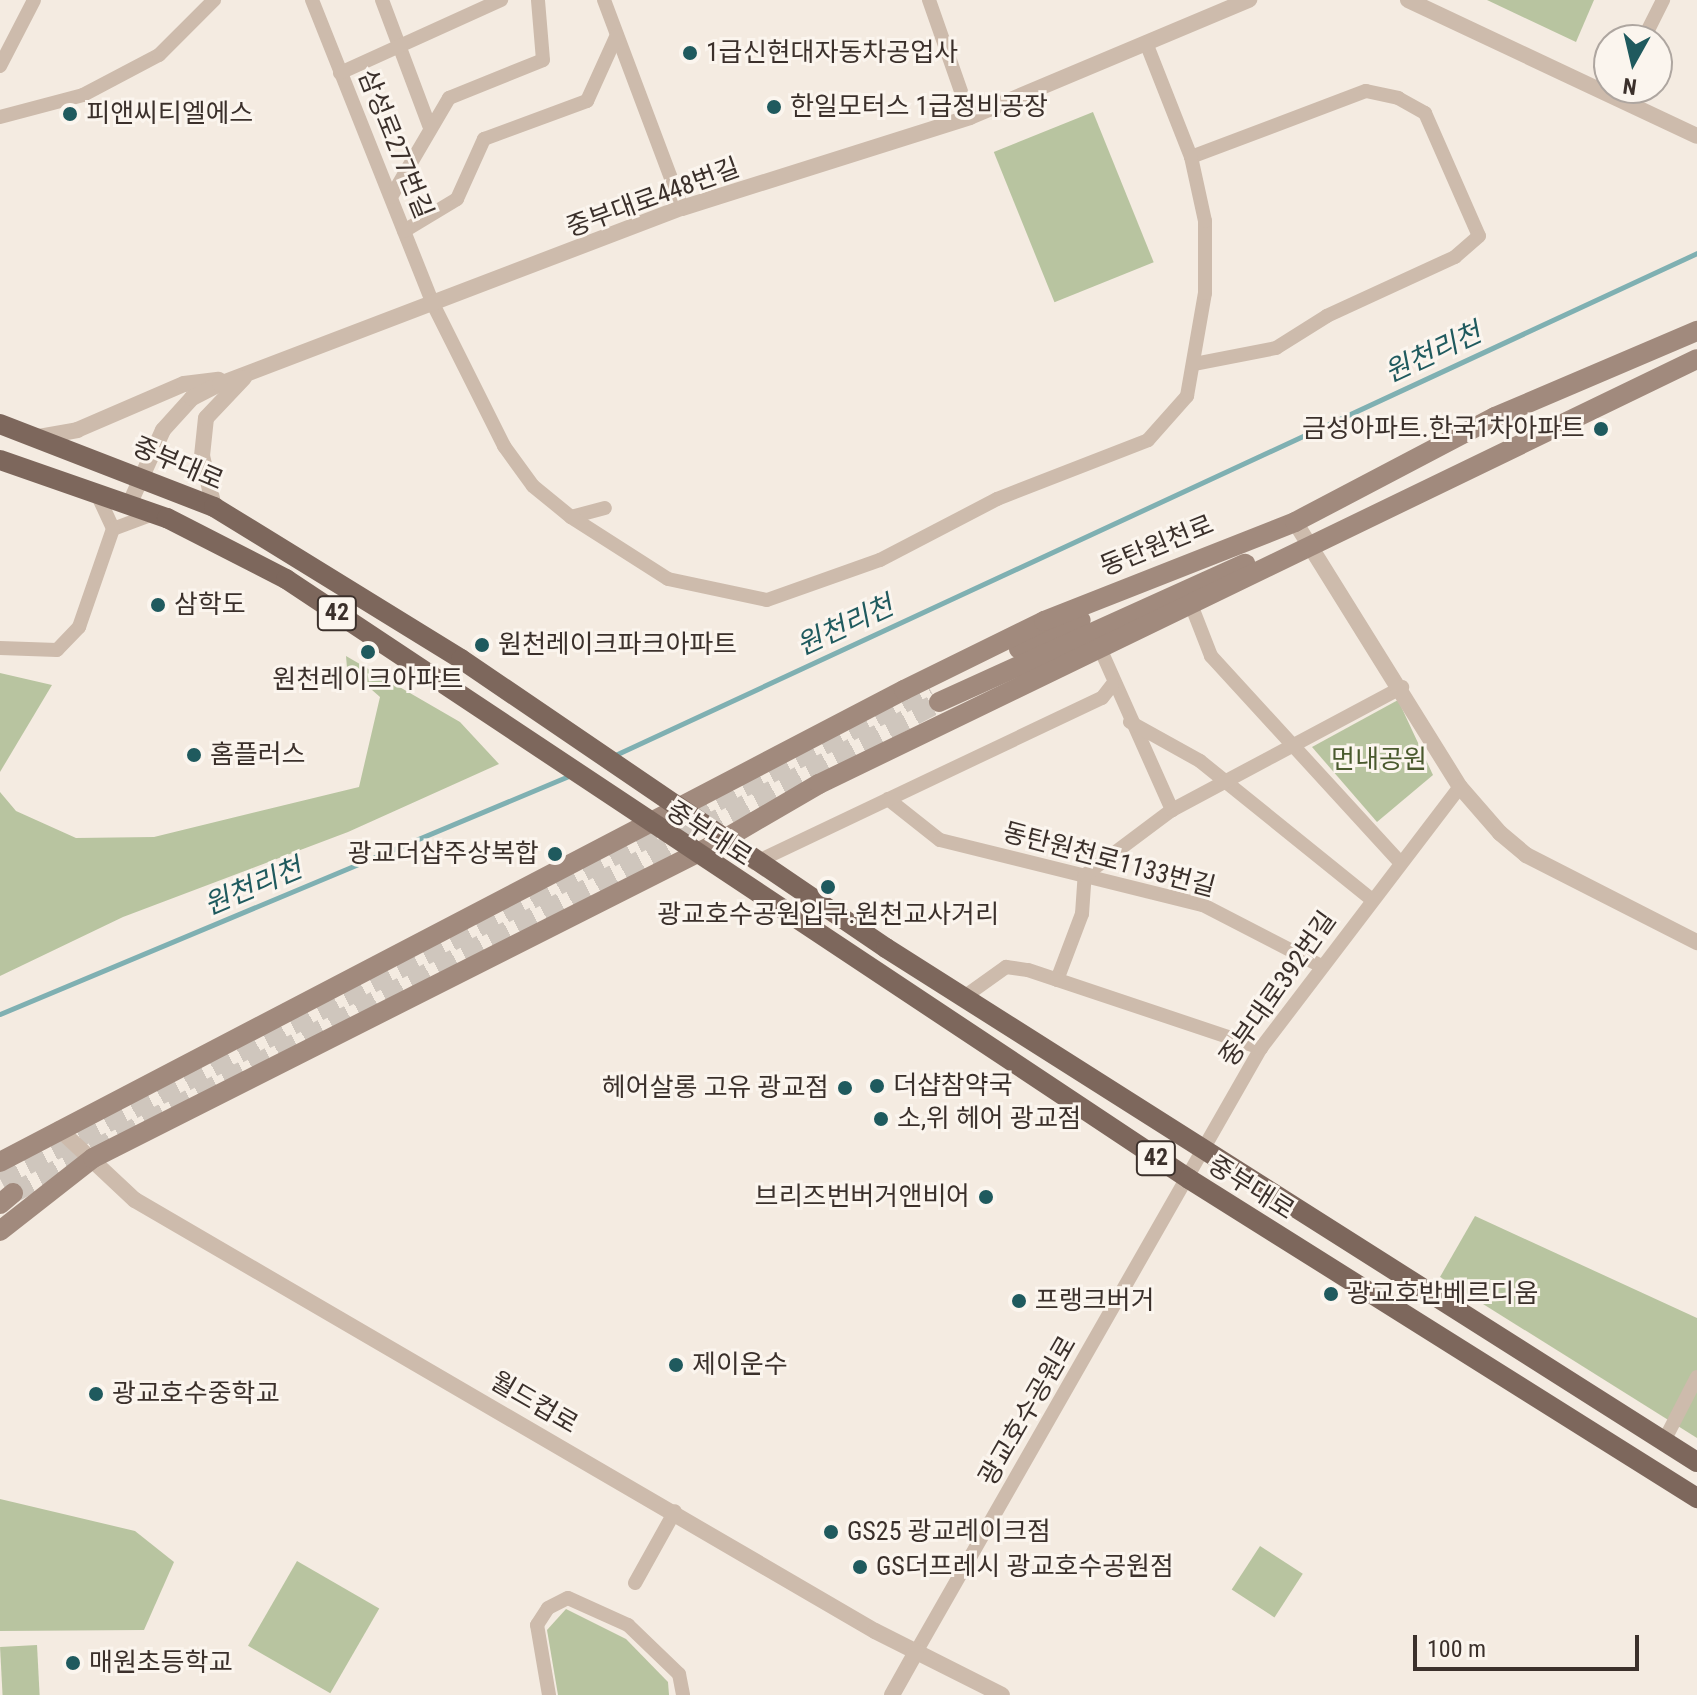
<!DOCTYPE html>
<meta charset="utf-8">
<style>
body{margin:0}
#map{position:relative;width:1697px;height:1695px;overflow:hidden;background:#f4ebe1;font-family:"Roboto Condensed","Noto Sans KR",sans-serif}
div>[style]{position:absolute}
.green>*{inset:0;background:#b8c4a0;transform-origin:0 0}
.stream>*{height:5px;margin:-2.5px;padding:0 2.5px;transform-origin:2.5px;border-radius:2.5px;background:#7fb0b2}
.secondary-tunnel>*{height:20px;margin-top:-10px;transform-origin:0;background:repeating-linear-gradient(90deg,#cfc6bd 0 20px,transparent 0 30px)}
.minor>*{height:14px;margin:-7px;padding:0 7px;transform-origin:7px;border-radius:7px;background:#cdbbac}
.tertiary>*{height:16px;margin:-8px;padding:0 8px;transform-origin:8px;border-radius:8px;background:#cdbbac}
.secondary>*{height:20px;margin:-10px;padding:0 10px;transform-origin:10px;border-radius:10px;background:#a18a7d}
.primary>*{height:20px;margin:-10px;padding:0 10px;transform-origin:10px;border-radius:10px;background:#7d675c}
.dots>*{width:22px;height:22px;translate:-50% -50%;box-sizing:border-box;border:4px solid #fbf5ee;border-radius:50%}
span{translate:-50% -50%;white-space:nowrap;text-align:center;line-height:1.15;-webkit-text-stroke:6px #fbf5ee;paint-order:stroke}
.shield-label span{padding:2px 6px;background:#fbf5ee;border:2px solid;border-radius:6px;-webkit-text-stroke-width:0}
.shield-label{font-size:24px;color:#3b302b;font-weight:700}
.poi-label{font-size:26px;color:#3b302b}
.left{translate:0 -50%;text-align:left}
.right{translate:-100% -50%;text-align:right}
.street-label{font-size:26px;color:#3b302b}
.park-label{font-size:26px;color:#4a5a2e}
.water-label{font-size:28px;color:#1f5a5e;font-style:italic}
.north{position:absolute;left:1593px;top:24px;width:80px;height:80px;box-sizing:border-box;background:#fbf5ee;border:2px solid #aea6a0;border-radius:50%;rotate:188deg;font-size:22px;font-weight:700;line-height:32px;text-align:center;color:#3b302b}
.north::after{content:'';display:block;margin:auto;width:28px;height:36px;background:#1f5a5e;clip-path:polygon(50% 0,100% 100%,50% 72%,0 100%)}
.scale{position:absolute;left:1413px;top:1635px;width:226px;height:36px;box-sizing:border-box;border:4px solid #3b302b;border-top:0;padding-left:10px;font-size:24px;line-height:28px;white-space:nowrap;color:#3b302b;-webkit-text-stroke:6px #fbf5ee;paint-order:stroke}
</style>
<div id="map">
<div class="green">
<i style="clip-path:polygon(1487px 0,1594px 0,1576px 42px)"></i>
<i style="left:1093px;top:112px;width:162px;height:107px;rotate:68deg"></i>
<i style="clip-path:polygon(346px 656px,460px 722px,499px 764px,348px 832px,123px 917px,0 976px,0 792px,16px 811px,76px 838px,154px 837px,359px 787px,380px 697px,347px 668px)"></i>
<i style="clip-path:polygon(0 673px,52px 685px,0 772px)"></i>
<i style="clip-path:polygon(1398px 700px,1433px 775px,1377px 822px,1312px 747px)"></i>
<i style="clip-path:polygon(1475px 1216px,1697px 1318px,1697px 1438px,1440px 1277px)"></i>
<i style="clip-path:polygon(0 1499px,135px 1531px,174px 1562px,144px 1630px,0 1631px)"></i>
<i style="left:1260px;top:1546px;width:51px;height:52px;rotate:33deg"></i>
<i style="left:297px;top:1561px;width:95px;height:98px;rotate:30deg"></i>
<i style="clip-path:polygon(566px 1609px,626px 1639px,668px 1682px,669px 1695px,558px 1695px,547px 1630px)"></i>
<i style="left:37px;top:1645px;width:50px;height:37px;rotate:87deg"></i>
</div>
<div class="stream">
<i style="left:613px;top:756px;width:1195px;rotate:-24.89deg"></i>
<i style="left:0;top:1014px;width:619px;rotate:-22.71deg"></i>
</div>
<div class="secondary-tunnel">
<i style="left:0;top:1179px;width:1051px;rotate:-27.78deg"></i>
<i style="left:13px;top:1193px;width:1048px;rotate:-27.93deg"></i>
</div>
<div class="minor">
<i style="left:312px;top:0;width:329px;rotate:68.3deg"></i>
<i style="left:434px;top:306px;width:157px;rotate:63.4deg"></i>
<i style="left:504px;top:446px;width:49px;rotate:54.1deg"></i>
<i style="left:533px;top:486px;width:49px;rotate:39.2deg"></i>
<i style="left:571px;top:517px;width:35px;rotate:-15deg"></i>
<i style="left:382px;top:0;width:134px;rotate:69.4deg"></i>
<i style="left:604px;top:0;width:222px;rotate:69.4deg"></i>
<i style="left:929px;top:0;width:124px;rotate:70.7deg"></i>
<i style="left:1643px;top:40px;width:45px;rotate:-63.4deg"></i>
<i style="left:0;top:66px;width:74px;rotate:-62.7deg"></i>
<i style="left:340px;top:73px;width:177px;rotate:-24.4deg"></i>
<i style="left:0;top:117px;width:86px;rotate:-14.8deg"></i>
<i style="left:83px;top:95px;width:86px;rotate:-27.8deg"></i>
<i style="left:159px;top:55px;width:78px;rotate:-45deg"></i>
<i style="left:1191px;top:157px;width:187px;rotate:-20.7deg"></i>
<i style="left:1366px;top:91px;width:33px;rotate:12deg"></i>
<i style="left:1398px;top:98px;width:31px;rotate:29deg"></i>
<i style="left:1425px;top:113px;width:134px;rotate:66.3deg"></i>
<i style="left:1479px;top:236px;width:32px;rotate:139deg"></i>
<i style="left:1455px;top:257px;width:141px;rotate:155.3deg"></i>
<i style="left:1327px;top:316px;width:60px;rotate:147.9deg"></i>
<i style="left:1276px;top:348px;width:84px;rotate:169deg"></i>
<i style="left:391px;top:197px;width:115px;rotate:-59.6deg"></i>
<i style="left:449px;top:98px;width:101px;rotate:-22deg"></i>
<i style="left:543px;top:60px;width:60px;rotate:-94.8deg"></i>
<i style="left:404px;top:231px;width:62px;rotate:-31.1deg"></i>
<i style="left:457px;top:199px;width:66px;rotate:-65.8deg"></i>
<i style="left:484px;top:139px;width:110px;rotate:-20.3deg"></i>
<i style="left:587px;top:101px;width:72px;rotate:-65.6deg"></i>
<i style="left:97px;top:494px;width:38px;rotate:65deg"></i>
<i style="left:571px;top:517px;width:115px;rotate:32.6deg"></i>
<i style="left:668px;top:579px;width:101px;rotate:12deg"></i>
<i style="left:767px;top:600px;width:120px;rotate:-19.5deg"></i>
<i style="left:880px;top:560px;width:132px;rotate:-27.5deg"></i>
<i style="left:997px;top:499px;width:162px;rotate:-21.3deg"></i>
<i style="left:1148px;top:440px;width:59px;rotate:-48.4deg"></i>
<i style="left:1187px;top:396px;width:105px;rotate:-80.1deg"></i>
<i style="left:1205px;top:293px;width:72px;rotate:-90deg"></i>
<i style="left:1205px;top:221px;width:66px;rotate:-102.3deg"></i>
<i style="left:1191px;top:157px;width:123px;rotate:-111.5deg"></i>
<i style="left:113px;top:529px;width:43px;rotate:-20.6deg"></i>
<i style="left:1190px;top:602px;width:58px;rotate:68.7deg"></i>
<i style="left:1211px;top:656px;width:278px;rotate:47.5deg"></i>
<i style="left:1099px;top:646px;width:180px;rotate:66deg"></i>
<i style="left:0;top:648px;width:57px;rotate:2deg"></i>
<i style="left:57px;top:650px;width:32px;rotate:-46deg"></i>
<i style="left:79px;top:627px;width:104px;rotate:-70.9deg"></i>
<i style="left:1130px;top:722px;width:80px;rotate:29.1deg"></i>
<i style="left:1200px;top:761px;width:220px;rotate:38.9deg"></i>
<i style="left:888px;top:799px;width:66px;rotate:38.3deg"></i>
<i style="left:940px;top:840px;width:271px;rotate:13.9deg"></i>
<i style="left:1203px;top:905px;width:133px;rotate:27.3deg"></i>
<i style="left:754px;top:863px;width:385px;rotate:-25.4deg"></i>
<i style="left:1102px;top:698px;width:16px;rotate:-52deg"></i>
<i style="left:1057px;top:980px;width:71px;rotate:-69.3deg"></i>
<i style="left:1082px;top:914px;width:39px;rotate:-86deg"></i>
<i style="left:1085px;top:875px;width:109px;rotate:-36.8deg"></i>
<i style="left:1172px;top:810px;width:261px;rotate:-28.1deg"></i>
<i style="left:964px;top:997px;width:52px;rotate:-35.5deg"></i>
<i style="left:1006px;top:967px;width:22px;rotate:8deg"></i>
<i style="left:1028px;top:970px;width:246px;rotate:18.5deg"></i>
<i style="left:1664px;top:1441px;width:72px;rotate:-62.7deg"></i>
<i style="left:635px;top:1583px;width:82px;rotate:-60.9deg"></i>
<i style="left:916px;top:1652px;width:696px;rotate:-60.27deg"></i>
<i style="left:1261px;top:1048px;width:328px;rotate:-52.7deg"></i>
<i style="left:549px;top:1695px;width:71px;rotate:-99.7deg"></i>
<i style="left:537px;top:1625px;width:20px;rotate:-57deg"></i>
<i style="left:548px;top:1608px;width:22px;rotate:-27deg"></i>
<i style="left:568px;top:1598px;width:66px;rotate:24.2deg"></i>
<i style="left:628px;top:1625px;width:71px;rotate:43.9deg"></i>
<i style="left:679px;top:1674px;width:21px;rotate:79deg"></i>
</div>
<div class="tertiary">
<i style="left:1408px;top:0;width:319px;rotate:25.2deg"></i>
<i style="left:39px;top:437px;width:39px;rotate:-10deg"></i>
<i style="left:77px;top:430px;width:116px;rotate:-23.3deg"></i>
<i style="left:184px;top:384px;width:35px;rotate:-7deg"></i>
<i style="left:129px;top:505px;width:82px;rotate:-65.6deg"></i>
<i style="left:163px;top:430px;width:43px;rotate:-47.8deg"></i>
<i style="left:192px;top:398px;width:31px;rotate:-27deg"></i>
<i style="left:220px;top:384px;width:494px;rotate:-20.9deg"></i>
<i style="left:682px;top:208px;width:302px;rotate:-17.5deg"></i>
<i style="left:970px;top:117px;width:303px;rotate:-22.8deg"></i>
<i style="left:214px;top:507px;width:52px;rotate:-103.2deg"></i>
<i style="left:202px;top:456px;width:38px;rotate:-84deg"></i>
<i style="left:206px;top:418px;width:55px;rotate:-46.5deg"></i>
<i style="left:1295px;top:522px;width:312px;rotate:58.1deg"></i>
<i style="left:1460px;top:787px;width:61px;rotate:49deg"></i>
<i style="left:1500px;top:833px;width:34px;rotate:40deg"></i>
<i style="left:1526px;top:855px;width:192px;rotate:27deg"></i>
<i style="left:59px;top:1129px;width:104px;rotate:43.1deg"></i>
<i style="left:135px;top:1200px;width:856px;rotate:30.22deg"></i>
<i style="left:875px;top:1631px;width:142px;rotate:26.7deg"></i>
<i style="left:892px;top:1695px;width:49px;rotate:-60.8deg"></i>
</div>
<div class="secondary">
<i style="left:1019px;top:649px;width:68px;rotate:-25.1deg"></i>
<i style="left:939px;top:702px;width:336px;rotate:-24.3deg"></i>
<i style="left:0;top:1162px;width:1020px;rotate:-27.57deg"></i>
<i style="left:904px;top:690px;width:156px;rotate:-26.2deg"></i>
<i style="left:1044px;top:621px;width:270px;rotate:-21.5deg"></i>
<i style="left:1295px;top:522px;width:226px;rotate:-27.7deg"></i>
<i style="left:1495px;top:417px;width:220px;rotate:-23.1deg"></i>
<i style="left:0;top:1204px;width:17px;rotate:-40deg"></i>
<i style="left:0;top:1231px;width:118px;rotate:-38.1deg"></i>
<i style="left:93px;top:1158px;width:706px;rotate:-26.78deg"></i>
<i style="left:723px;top:840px;width:111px;rotate:-30.3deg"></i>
<i style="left:819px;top:784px;width:975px;rotate:-25.83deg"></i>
</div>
<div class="primary">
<i style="left:0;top:424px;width:230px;rotate:21.2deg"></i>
<i style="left:214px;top:507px;width:290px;rotate:31.6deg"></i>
<i style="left:461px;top:659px;width:514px;rotate:34.22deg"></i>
<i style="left:886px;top:948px;width:960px;rotate:32.37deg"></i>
<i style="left:0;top:460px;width:177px;rotate:19.2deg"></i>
<i style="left:167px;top:518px;width:134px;rotate:27.1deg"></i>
<i style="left:286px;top:579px;width:1084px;rotate:33.6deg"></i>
<i style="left:1189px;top:1179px;width:600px;rotate:32.13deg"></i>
</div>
<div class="dots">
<i style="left:690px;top:53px;background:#1f5a5e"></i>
<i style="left:774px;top:107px;background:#1f5a5e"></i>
<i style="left:70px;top:114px;background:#1f5a5e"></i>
<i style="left:1601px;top:429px;background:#1f5a5e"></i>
<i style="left:158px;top:605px;background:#1f5a5e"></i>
<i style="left:482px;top:645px;background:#1f5a5e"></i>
<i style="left:368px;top:652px;background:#1f5a5e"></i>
<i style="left:194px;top:755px;background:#1f5a5e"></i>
<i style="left:555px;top:854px;background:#1f5a5e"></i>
<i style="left:828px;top:887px;background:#1f5a5e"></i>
<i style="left:877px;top:1086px;background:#1f5a5e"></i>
<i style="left:845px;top:1088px;background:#1f5a5e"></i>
<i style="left:881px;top:1119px;background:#1f5a5e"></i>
<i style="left:986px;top:1197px;background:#1f5a5e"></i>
<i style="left:1331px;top:1294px;background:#1f5a5e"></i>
<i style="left:1019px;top:1301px;background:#1f5a5e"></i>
<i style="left:676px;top:1365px;background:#1f5a5e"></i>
<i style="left:96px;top:1394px;background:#1f5a5e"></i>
<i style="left:831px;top:1532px;background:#1f5a5e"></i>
<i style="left:860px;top:1567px;background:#1f5a5e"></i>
<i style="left:73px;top:1663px;background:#1f5a5e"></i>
</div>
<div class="shield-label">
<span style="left:337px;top:613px">42</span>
<span style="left:1156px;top:1158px">42</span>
</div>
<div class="poi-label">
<span class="left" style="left:706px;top:53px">1급신현대자동차공업사</span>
<span class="left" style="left:790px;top:107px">한일모터스 1급정비공장</span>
<span class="left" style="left:86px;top:114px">피앤씨티엘에스</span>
<span class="right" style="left:1585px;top:429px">금성아파트.한국1차아파트</span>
<span class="left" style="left:174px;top:605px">삼학도</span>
<span class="left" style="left:498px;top:645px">원천레이크파크아파트</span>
<span style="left:368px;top:680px">원천레이크아파트</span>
<span class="left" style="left:210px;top:755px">홈플러스</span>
<span class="right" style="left:539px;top:854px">광교더샵주상복합</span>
<span style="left:828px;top:915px">광교호수공원입구.원천교사거리</span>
<span class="left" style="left:893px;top:1086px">더샵참약국</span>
<span class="right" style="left:829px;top:1088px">헤어살롱 고유 광교점</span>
<span class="left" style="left:897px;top:1119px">소,위 헤어 광교점</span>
<span class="right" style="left:970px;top:1197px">브리즈번버거앤비어</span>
<span class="left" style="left:1347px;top:1294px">광교호반베르디움</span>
<span class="left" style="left:1035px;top:1301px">프랭크버거</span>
<span class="left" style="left:692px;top:1365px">제이운수</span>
<span class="left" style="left:112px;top:1394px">광교호수중학교</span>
<span class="left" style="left:847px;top:1532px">GS25 광교레이크점</span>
<span class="left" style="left:876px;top:1567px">GS더프레시 광교호수공원점</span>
<span class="left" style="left:89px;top:1663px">매원초등학교</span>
</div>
<div class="street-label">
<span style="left:395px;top:144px;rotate:68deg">삼성로277번길</span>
<span style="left:653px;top:198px;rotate:-20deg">중부대로448번길</span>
<span style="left:178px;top:464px;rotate:23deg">중부대로</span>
<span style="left:1157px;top:546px;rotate:-22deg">동탄원천로</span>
<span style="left:709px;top:834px;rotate:33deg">중부대로</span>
<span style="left:1109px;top:860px;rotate:15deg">동탄원천로1133번길</span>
<span style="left:1278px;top:989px;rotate:-55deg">중부대로392번길</span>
<span style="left:1251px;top:1188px;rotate:32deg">중부대로</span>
<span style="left:534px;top:1403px;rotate:30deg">월드컵로</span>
<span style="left:1028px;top:1411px;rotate:-60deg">광교호수공원로</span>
</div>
<div class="park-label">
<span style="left:1379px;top:760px">먼내공원</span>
</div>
<div class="water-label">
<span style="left:1433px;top:353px;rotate:-25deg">원천리천</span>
<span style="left:845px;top:626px;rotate:-25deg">원천리천</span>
<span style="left:253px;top:887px;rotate:-23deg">원천리천</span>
</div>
<div class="north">N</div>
<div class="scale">100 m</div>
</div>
